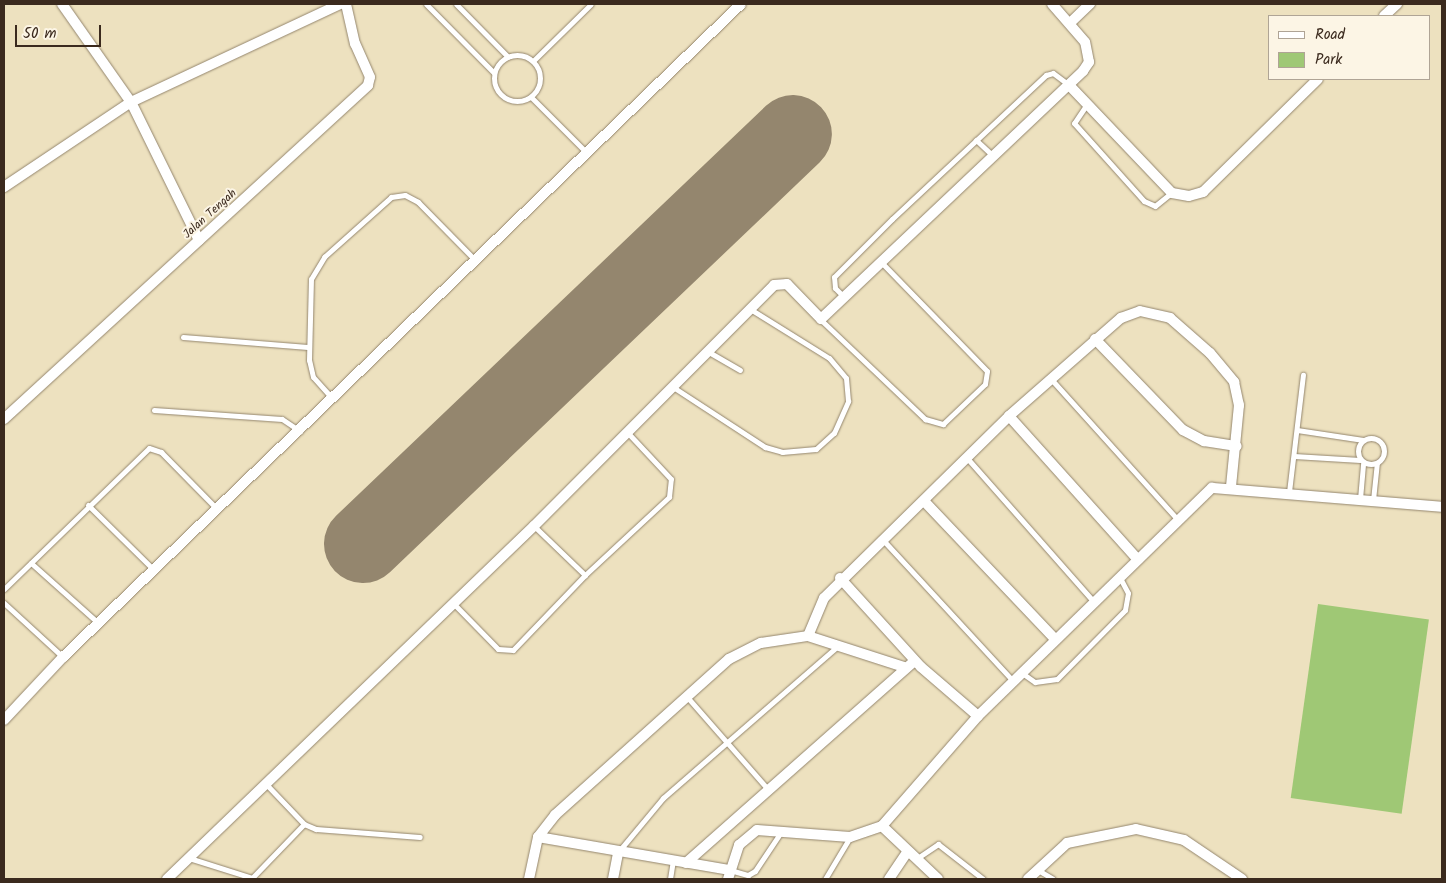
<!DOCTYPE html>
<style>
body{margin:0}
#map{position:relative;width:1446px;height:883px;overflow:hidden;background:#ede1bf;font-family:Kalam,sans-serif}
div>[style]{position:absolute}
.green>*{inset:0;background:#9fc875;transform-origin:0 0}
.runway>*{height:78px;margin:-39px;padding:0 39px;transform-origin:39px;border-radius:39px;background:#94866e}
.roads{filter:drop-shadow(0 0 1px #94866e) drop-shadow(0 0 1px #94866e)}
.service>*{height:5px;margin:-2.5px;padding:0 2.5px;transform-origin:2.5px;border-radius:2.5px;background:#fff}
.service>.ring{margin:-2.5px;padding:0;box-sizing:content-box;background:none;border:5px solid #fff;border-radius:50%}
.minor>*{height:10px;margin:-5px;padding:0 5px;transform-origin:5px;border-radius:5px;background:#fff}
span{translate:-50% -50%;white-space:nowrap;text-align:center;line-height:1.15;-webkit-text-stroke:4px #fcf5e5;paint-order:stroke}
.street-label{font-size:12px;color:#3b2a1e}
.frame{position:absolute;inset:0;border:5px solid #3b2a1e;pointer-events:none}
.legend{position:absolute;left:1268px;top:15px;width:162px;height:65px;box-sizing:border-box;background:#fcf5e5;border:1px solid #afa495;margin:0;padding:6px 9px;list-style:none;font-size:15px;color:#3b2a1e}
.legend li{display:flex;align-items:center;gap:10px;height:25px}
.legend b{width:25px;border:1px solid #afa495}
.scale{position:absolute;left:15px;top:25px;width:86px;height:22px;box-sizing:border-box;border:2px solid #3b2a1e;border-top:0;padding-left:6px;font-size:15px;line-height:18px;white-space:nowrap;color:#3b2a1e;-webkit-text-stroke:4px #fcf5e5;paint-order:stroke}
</style>
<div id="map">
<div class="green">
<i style="left:1318px;top:604px;width:112px;height:196px;rotate:8deg"></i>
</div>
<div class="runway">
<i style="left:363px;top:544px;width:594px;rotate:-43.64deg"></i>
</div>
<div class="roads">
<div class="service">
<i style="left:426px;top:4px;width:97px;rotate:45.4deg"></i>
<i style="left:456px;top:4px;width:74px;rotate:45.5deg"></i>
<i class="ring" style="left:494px;top:55px;width:41px;height:41px"></i>
<i style="left:533px;top:61px;width:81px;rotate:-44.5deg"></i>
<i style="left:531px;top:97px;width:76px;rotate:45deg"></i>
<i style="left:1087px;top:104px;width:23px;rotate:124deg"></i>
<i style="left:1074px;top:123px;width:105px;rotate:48.1deg"></i>
<i style="left:1144px;top:201px;width:12px;rotate:24deg"></i>
<i style="left:1155px;top:206px;width:21px;rotate:-39deg"></i>
<i style="left:976px;top:140px;width:23px;rotate:43deg"></i>
<i style="left:844px;top:297px;width:13px;rotate:-135deg"></i>
<i style="left:835px;top:288px;width:11px;rotate:-95deg"></i>
<i style="left:834px;top:277px;width:82px;rotate:-45deg"></i>
<i style="left:892px;top:219px;width:211px;rotate:-43.1deg"></i>
<i style="left:1046px;top:75px;width:7px;rotate:-16deg"></i>
<i style="left:1053px;top:73px;width:20px;rotate:37deg"></i>
<i style="left:821px;top:320px;width:144px;rotate:43.6deg"></i>
<i style="left:925px;top:419px;width:19px;rotate:16deg"></i>
<i style="left:943px;top:424px;width:58px;rotate:-43.6deg"></i>
<i style="left:985px;top:384px;width:13px;rotate:-81deg"></i>
<i style="left:987px;top:371px;width:151px;rotate:-134.2deg"></i>
<i style="left:183px;top:337px;width:125px;rotate:4.6deg"></i>
<i style="left:707px;top:351px;width:38px;rotate:30deg"></i>
<i style="left:1051px;top:379px;width:190px;rotate:48deg"></i>
<i style="left:673px;top:387px;width:110px;rotate:33.1deg"></i>
<i style="left:765px;top:447px;width:18px;rotate:16deg"></i>
<i style="left:782px;top:452px;width:34px;rotate:-5deg"></i>
<i style="left:816px;top:449px;width:24px;rotate:-42deg"></i>
<i style="left:834px;top:433px;width:35px;rotate:-66deg"></i>
<i style="left:848px;top:401px;width:23px;rotate:-95deg"></i>
<i style="left:846px;top:378px;width:26px;rotate:-130deg"></i>
<i style="left:829px;top:358px;width:93px;rotate:-148.2deg"></i>
<i style="left:332px;top:398px;width:28px;rotate:-132deg"></i>
<i style="left:313px;top:377px;width:17px;rotate:-103deg"></i>
<i style="left:309px;top:360px;width:81px;rotate:-88.6deg"></i>
<i style="left:311px;top:279px;width:26px;rotate:-59deg"></i>
<i style="left:324px;top:257px;width:90px;rotate:-41.8deg"></i>
<i style="left:391px;top:197px;width:14px;rotate:-8deg"></i>
<i style="left:405px;top:195px;width:15px;rotate:28deg"></i>
<i style="left:418px;top:202px;width:80px;rotate:45.5deg"></i>
<i style="left:154px;top:410px;width:128px;rotate:4deg"></i>
<i style="left:282px;top:419px;width:22px;rotate:34deg"></i>
<i style="left:1297px;top:430px;width:67px;rotate:8.6deg"></i>
<i class="ring" style="left:1358px;top:438px;width:21px;height:21px"></i>
<i style="left:1294px;top:456px;width:66px;rotate:3.5deg"></i>
<i style="left:967px;top:458px;width:191px;rotate:48.6deg"></i>
<i style="left:1289px;top:492px;width:118px;rotate:-83.2deg"></i>
<i style="left:1360px;top:499px;width:36px;rotate:-85deg"></i>
<i style="left:1373px;top:500px;width:37px;rotate:-84deg"></i>
<i style="left:88px;top:505px;width:93px;rotate:44.6deg"></i>
<i style="left:534px;top:526px;width:71px;rotate:43.9deg"></i>
<i style="left:585px;top:575px;width:115px;rotate:-42.9deg"></i>
<i style="left:669px;top:497px;width:18px;rotate:-84deg"></i>
<i style="left:671px;top:479px;width:64px;rotate:-133.1deg"></i>
<i style="left:883px;top:540px;width:192px;rotate:47.3deg"></i>
<i style="left:31px;top:563px;width:90px;rotate:41.8deg"></i>
<i style="left:4px;top:589px;width:202px;rotate:-44.2deg"></i>
<i style="left:149px;top:448px;width:13px;rotate:18deg"></i>
<i style="left:161px;top:452px;width:81px;rotate:45.5deg"></i>
<i style="left:4px;top:603px;width:80px;rotate:42.5deg"></i>
<i style="left:453px;top:603px;width:64px;rotate:45.6deg"></i>
<i style="left:498px;top:649px;width:15px;rotate:4deg"></i>
<i style="left:513px;top:650px;width:104px;rotate:-46.2deg"></i>
<i style="left:1022px;top:673px;width:16px;rotate:35deg"></i>
<i style="left:1035px;top:682px;width:22px;rotate:-8deg"></i>
<i style="left:1057px;top:679px;width:97px;rotate:-45.4deg"></i>
<i style="left:1125px;top:610px;width:17px;rotate:-80deg"></i>
<i style="left:1128px;top:593px;width:17px;rotate:-118deg"></i>
<i style="left:688px;top:698px;width:118px;rotate:48.8deg"></i>
<i style="left:265px;top:783px;width:57px;rotate:46.4deg"></i>
<i style="left:304px;top:824px;width:13px;rotate:23deg"></i>
<i style="left:316px;top:829px;width:104px;rotate:4.4deg"></i>
<i style="left:619px;top:851px;width:69px;rotate:-50.3deg"></i>
<i style="left:663px;top:798px;width:230px;rotate:-41deg"></i>
<i style="left:189px;top:858px;width:66px;rotate:17.6deg"></i>
<i style="left:252px;top:878px;width:75px;rotate:-46.1deg"></i>
<i style="left:916px;top:859px;width:27px;rotate:-34deg"></i>
<i style="left:938px;top:844px;width:57px;rotate:37.9deg"></i>
<i style="left:730px;top:870px;width:19px;rotate:16deg"></i>
<i style="left:748px;top:875px;width:8px;rotate:-30deg"></i>
<i style="left:755px;top:871px;width:47px;rotate:-56.3deg"></i>
<i style="left:1038px;top:870px;width:17px;rotate:31deg"></i>
<i style="left:670px;top:879px;width:18px;rotate:-81deg"></i>
<i style="left:825px;top:879px;width:49px;rotate:-59.2deg"></i>
</div>
<div class="minor">
<i style="left:62px;top:4px;width:120px;rotate:54.9deg"></i>
<i style="left:131px;top:102px;width:154px;rotate:63.8deg"></i>
<i style="left:1384px;top:16px;width:18px;rotate:-43deg"></i>
<i style="left:1070px;top:23px;width:28px;rotate:-44deg"></i>
<i style="left:1069px;top:85px;width:149px;rotate:46.4deg"></i>
<i style="left:1172px;top:193px;width:17px;rotate:10deg"></i>
<i style="left:1189px;top:196px;width:15px;rotate:-16deg"></i>
<i style="left:1203px;top:192px;width:161px;rotate:-44.5deg"></i>
<i style="left:4px;top:187px;width:153px;rotate:-33.8deg"></i>
<i style="left:131px;top:102px;width:231px;rotate:-25.1deg"></i>
<i style="left:1095px;top:339px;width:127px;rotate:46deg"></i>
<i style="left:1183px;top:430px;width:24px;rotate:28deg"></i>
<i style="left:1204px;top:441px;width:33px;rotate:9deg"></i>
<i style="left:1009px;top:416px;width:193px;rotate:48.1deg"></i>
<i style="left:4px;top:419px;width:494px;rotate:-42.5deg"></i>
<i style="left:368px;top:85px;width:8px;rotate:-76deg"></i>
<i style="left:370px;top:77px;width:36px;rotate:-114deg"></i>
<i style="left:355px;top:44px;width:41px;rotate:-102.7deg"></i>
<i style="left:924px;top:501px;width:189px;rotate:46.5deg"></i>
<i style="left:840px;top:578px;width:120px;rotate:47.7deg"></i>
<i style="left:921px;top:667px;width:75px;rotate:40.7deg"></i>
<i style="left:904px;top:667px;width:101px;rotate:-162.1deg"></i>
<i style="left:808px;top:636px;width:41px;rotate:-67.2deg"></i>
<i style="left:824px;top:598px;width:260px;rotate:-44.5deg"></i>
<i style="left:1009px;top:416px;width:149px;rotate:-41.2deg"></i>
<i style="left:1121px;top:318px;width:20px;rotate:-20deg"></i>
<i style="left:1140px;top:311px;width:31px;rotate:13deg"></i>
<i style="left:1170px;top:318px;width:53px;rotate:41.2deg"></i>
<i style="left:1210px;top:353px;width:38px;rotate:50deg"></i>
<i style="left:1234px;top:382px;width:24px;rotate:78deg"></i>
<i style="left:1239px;top:405px;width:82px;rotate:95.6deg"></i>
<i style="left:4px;top:720px;width:86px;rotate:-46.9deg"></i>
<i style="left:63px;top:657px;width:941px;rotate:-43.92deg"></i>
<i style="left:882px;top:826px;width:77px;rotate:43.4deg"></i>
<i style="left:538px;top:837px;width:195px;rotate:9.8deg"></i>
<i style="left:686px;top:863px;width:305px;rotate:-41.5deg"></i>
<i style="left:167px;top:879px;width:509px;rotate:-43.89deg"></i>
<i style="left:534px;top:526px;width:340px;rotate:-45.1deg"></i>
<i style="left:774px;top:285px;width:13px;rotate:-4deg"></i>
<i style="left:787px;top:284px;width:49px;rotate:45.8deg"></i>
<i style="left:821px;top:319px;width:361px;rotate:-43.4deg"></i>
<i style="left:1083px;top:71px;width:11px;rotate:-56deg"></i>
<i style="left:1089px;top:62px;width:20px;rotate:-101deg"></i>
<i style="left:1085px;top:42px;width:50px;rotate:-131deg"></i>
<i style="left:529px;top:879px;width:43px;rotate:-77.9deg"></i>
<i style="left:538px;top:837px;width:28px;rotate:-52deg"></i>
<i style="left:555px;top:815px;width:234px;rotate:-41.9deg"></i>
<i style="left:729px;top:659px;width:36px;rotate:-27deg"></i>
<i style="left:761px;top:643px;width:48px;rotate:-8.5deg"></i>
<i style="left:613px;top:879px;width:26px;rotate:-79deg"></i>
<i style="left:728px;top:879px;width:36px;rotate:-72deg"></i>
<i style="left:739px;top:845px;width:23px;rotate:-40deg"></i>
<i style="left:757px;top:830px;width:93px;rotate:4.3deg"></i>
<i style="left:850px;top:837px;width:34px;rotate:-19deg"></i>
<i style="left:882px;top:826px;width:146px;rotate:-48.9deg"></i>
<i style="left:978px;top:716px;width:327px;rotate:-44.3deg"></i>
<i style="left:1212px;top:488px;width:231px;rotate:4.7deg"></i>
<i style="left:889px;top:879px;width:32px;rotate:-56deg"></i>
<i style="left:1028px;top:879px;width:53px;rotate:-42.7deg"></i>
<i style="left:1067px;top:843px;width:70px;rotate:-11.5deg"></i>
<i style="left:1136px;top:829px;width:49px;rotate:12.9deg"></i>
<i style="left:1184px;top:840px;width:70px;rotate:33.9deg"></i>
</div>
</div>
<div class="street-label">
<span style="left:210px;top:214px;rotate:-42deg">Jalan Tengah</span>
</div>
<div class="frame"></div>
<ul class="legend">
<li><b style="height:6px;background:#fff"></b>Road</li>
<li><b style="height:14px;background:#9fc875"></b>Park</li>
</ul>
<div class="scale">50 m</div>
</div>
